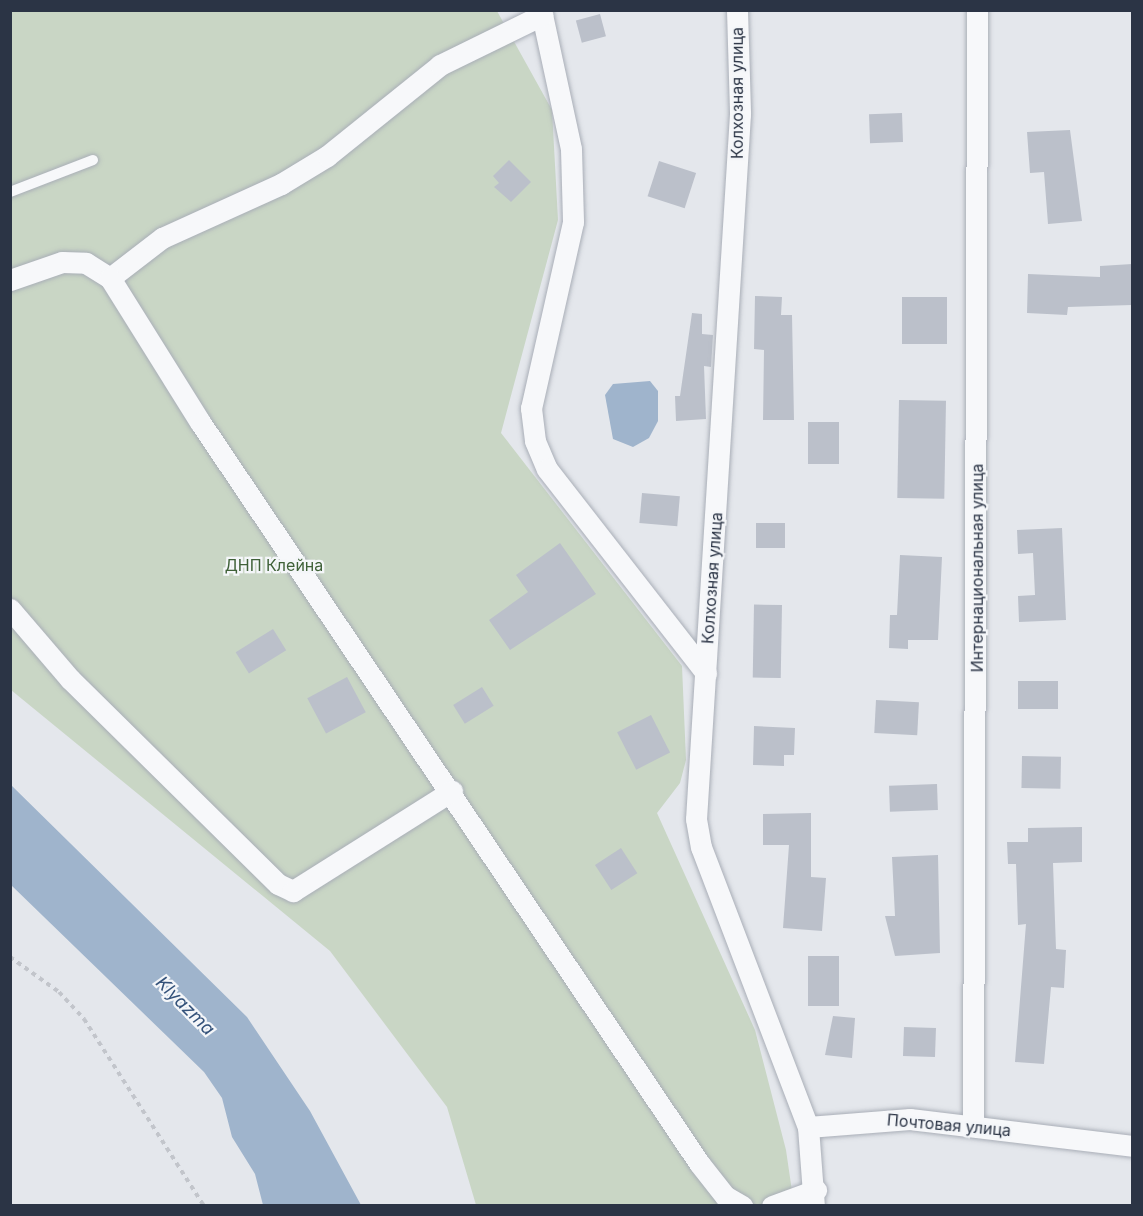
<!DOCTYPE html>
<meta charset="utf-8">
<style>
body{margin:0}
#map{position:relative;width:1143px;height:1216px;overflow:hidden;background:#e4e7ec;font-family:Inter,sans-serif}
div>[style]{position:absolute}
.green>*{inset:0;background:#c9d6c5}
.water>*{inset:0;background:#9fb4cc}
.building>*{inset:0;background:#bbc0ca;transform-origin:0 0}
.path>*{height:4px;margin-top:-2px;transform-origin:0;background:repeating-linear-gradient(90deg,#c2c5cb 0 4.5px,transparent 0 9px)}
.roads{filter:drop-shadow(0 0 2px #a9aeb7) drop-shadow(0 0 2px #a9aeb7)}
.service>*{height:10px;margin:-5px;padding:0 5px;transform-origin:5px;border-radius:5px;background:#f7f8fa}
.minor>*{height:21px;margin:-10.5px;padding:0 10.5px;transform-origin:10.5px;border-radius:10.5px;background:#f7f8fa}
span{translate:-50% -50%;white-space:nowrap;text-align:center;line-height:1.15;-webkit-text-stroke:4.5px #f4f6f9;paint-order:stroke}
.street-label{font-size:16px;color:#2b3445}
.park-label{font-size:16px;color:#3f6138}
.water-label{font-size:18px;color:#34527a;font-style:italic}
.frame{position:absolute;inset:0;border:12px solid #2b3445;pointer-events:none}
</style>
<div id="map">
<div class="green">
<i style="clip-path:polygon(11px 11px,497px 11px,552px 110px,558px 220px,501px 433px,682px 666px,686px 760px,680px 783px,657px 813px,755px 1030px,786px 1150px,794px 1205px,476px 1205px,447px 1107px,330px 951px,11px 690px)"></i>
</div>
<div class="water">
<i style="clip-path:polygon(650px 381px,658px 391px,658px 421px,649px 438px,633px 447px,613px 439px,605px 395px,613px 384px)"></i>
<i style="clip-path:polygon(11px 785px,247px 1017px,310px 1111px,361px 1205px,263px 1205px,255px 1174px,232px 1137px,222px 1098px,204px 1072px,11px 885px)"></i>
</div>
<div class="building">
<i style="left:600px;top:14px;width:23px;height:25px;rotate:75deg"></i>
<i style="left:902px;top:113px;width:29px;height:33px;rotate:88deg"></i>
<i style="clip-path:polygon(1070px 130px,1082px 221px,1048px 224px,1044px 172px,1030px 173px,1027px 132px)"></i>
<i style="clip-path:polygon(509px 160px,531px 182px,511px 202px,494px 187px,499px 183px,493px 176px)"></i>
<i style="left:659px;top:161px;width:39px;height:37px;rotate:18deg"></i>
<i style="clip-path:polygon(1132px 264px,1132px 305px,1068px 307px,1067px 315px,1027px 313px,1028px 274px,1100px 277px,1100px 266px)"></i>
<i style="clip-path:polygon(755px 296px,782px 297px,781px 315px,792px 315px,794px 420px,763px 420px,764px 350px,754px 349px)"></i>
<i style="left:902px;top:297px;width:45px;height:47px"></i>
<i style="clip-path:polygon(692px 313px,702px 314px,702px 334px,713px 335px,711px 367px,704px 366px,706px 419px,676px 421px,675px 396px,680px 396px)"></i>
<i style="left:899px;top:400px;width:47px;height:98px;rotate:1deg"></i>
<i style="left:808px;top:422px;width:31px;height:42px"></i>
<i style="left:642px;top:493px;width:38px;height:30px;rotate:5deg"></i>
<i style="left:756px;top:523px;width:29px;height:25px"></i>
<i style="clip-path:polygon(1062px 528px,1066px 620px,1019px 622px,1018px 596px,1035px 595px,1033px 553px,1018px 554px,1017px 530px)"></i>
<i style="clip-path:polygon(560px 543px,596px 594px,510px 650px,489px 620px,528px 592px,516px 575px)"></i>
<i style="clip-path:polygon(900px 555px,942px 557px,938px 640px,908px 640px,908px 649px,889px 648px,890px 615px,897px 615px)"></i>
<i style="left:782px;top:605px;width:73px;height:28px;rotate:91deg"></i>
<i style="left:273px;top:629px;width:25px;height:44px;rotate:58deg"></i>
<i style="left:347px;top:677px;width:40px;height:45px;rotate:62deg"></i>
<i style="left:1018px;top:681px;width:40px;height:28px"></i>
<i style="left:482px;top:687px;width:22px;height:34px;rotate:58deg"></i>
<i style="left:876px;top:700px;width:43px;height:33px;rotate:3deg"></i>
<i style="left:651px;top:715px;width:42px;height:38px;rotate:63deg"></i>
<i style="clip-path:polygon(754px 726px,795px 728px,794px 755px,784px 755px,784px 766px,753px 765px)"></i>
<i style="left:1022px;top:756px;width:39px;height:32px;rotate:1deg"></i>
<i style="left:937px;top:784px;width:26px;height:48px;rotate:88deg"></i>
<i style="clip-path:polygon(811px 813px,811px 877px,826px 878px,822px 931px,783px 928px,789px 845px,763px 845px,763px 814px)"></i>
<i style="clip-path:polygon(1082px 827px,1082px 862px,1053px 863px,1056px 949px,1066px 950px,1064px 988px,1051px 987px,1044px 1064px,1015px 1062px,1026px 924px,1018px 925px,1016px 864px,1008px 864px,1007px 842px,1028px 842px,1028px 828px)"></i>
<i style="left:621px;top:848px;width:30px;height:31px;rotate:57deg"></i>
<i style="clip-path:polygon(938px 855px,940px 953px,895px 956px,885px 916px,895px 916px,892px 857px)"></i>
<i style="left:808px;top:956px;width:31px;height:50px"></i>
<i style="clip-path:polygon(833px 1016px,855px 1018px,852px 1058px,825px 1055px)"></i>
<i style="left:904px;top:1027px;width:32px;height:29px;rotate:2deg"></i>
</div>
<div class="path">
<i style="left:10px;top:957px;width:60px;rotate:35.5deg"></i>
<i style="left:59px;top:992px;width:37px;rotate:47deg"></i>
<i style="left:84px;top:1019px;width:222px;rotate:57.3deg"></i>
</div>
<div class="roads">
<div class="service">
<i style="left:10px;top:192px;width:89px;rotate:-21.1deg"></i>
</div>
<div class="minor">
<i style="left:541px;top:10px;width:142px;rotate:77.8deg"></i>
<i style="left:571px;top:149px;width:73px;rotate:88.4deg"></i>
<i style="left:573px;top:222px;width:191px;rotate:102.7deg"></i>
<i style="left:531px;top:408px;width:33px;rotate:83deg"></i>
<i style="left:535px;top:441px;width:30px;rotate:67deg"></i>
<i style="left:547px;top:469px;width:259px;rotate:52.1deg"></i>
<i style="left:737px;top:10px;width:104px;rotate:88.3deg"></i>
<i style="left:740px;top:114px;width:706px;rotate:93.57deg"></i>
<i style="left:696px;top:819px;width:28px;rotate:80deg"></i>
<i style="left:701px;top:847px;width:300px;rotate:69.1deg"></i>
<i style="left:808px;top:1127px;width:79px;rotate:85.7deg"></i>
<i style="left:110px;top:278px;width:66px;rotate:-37.6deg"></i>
<i style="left:162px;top:238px;width:131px;rotate:-24.4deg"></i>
<i style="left:281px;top:184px;width:54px;rotate:-31.3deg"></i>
<i style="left:327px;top:156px;width:145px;rotate:-38.8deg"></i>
<i style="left:440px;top:65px;width:114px;rotate:-26.1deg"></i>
<i style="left:10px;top:280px;width:55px;rotate:-19.1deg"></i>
<i style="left:62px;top:262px;width:24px;rotate:2deg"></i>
<i style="left:86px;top:263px;width:28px;rotate:32deg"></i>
<i style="left:110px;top:278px;width:170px;rotate:58deg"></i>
<i style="left:200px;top:422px;width:893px;rotate:56.04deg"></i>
<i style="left:699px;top:1163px;width:42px;rotate:51.8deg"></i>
<i style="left:725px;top:1196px;width:20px;rotate:30deg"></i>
<i style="left:10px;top:609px;width:92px;rotate:49.4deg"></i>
<i style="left:70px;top:679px;width:292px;rotate:44.6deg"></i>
<i style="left:278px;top:884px;width:17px;rotate:25deg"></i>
<i style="left:293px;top:891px;width:188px;rotate:-32.2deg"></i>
<i style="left:973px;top:1125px;width:1115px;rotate:-89.79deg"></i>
<i style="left:808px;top:1127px;width:102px;rotate:-4.5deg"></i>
<i style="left:910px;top:1119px;width:224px;rotate:6.9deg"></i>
<i style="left:772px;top:1206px;width:47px;rotate:-20deg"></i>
</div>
</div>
<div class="street-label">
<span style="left:737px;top:93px;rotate:-90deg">Колхозная улица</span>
<span style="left:977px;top:568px;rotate:-90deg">Интернациональная улица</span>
<span style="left:712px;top:578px;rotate:-86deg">Колхозная улица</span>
<span style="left:949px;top:1125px;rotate:5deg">Почтовая улица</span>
</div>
<div class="park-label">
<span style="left:274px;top:565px">ДНП Клейна</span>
</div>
<div class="water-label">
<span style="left:185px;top:1006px;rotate:45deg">Klyazma</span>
</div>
<div class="frame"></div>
</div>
